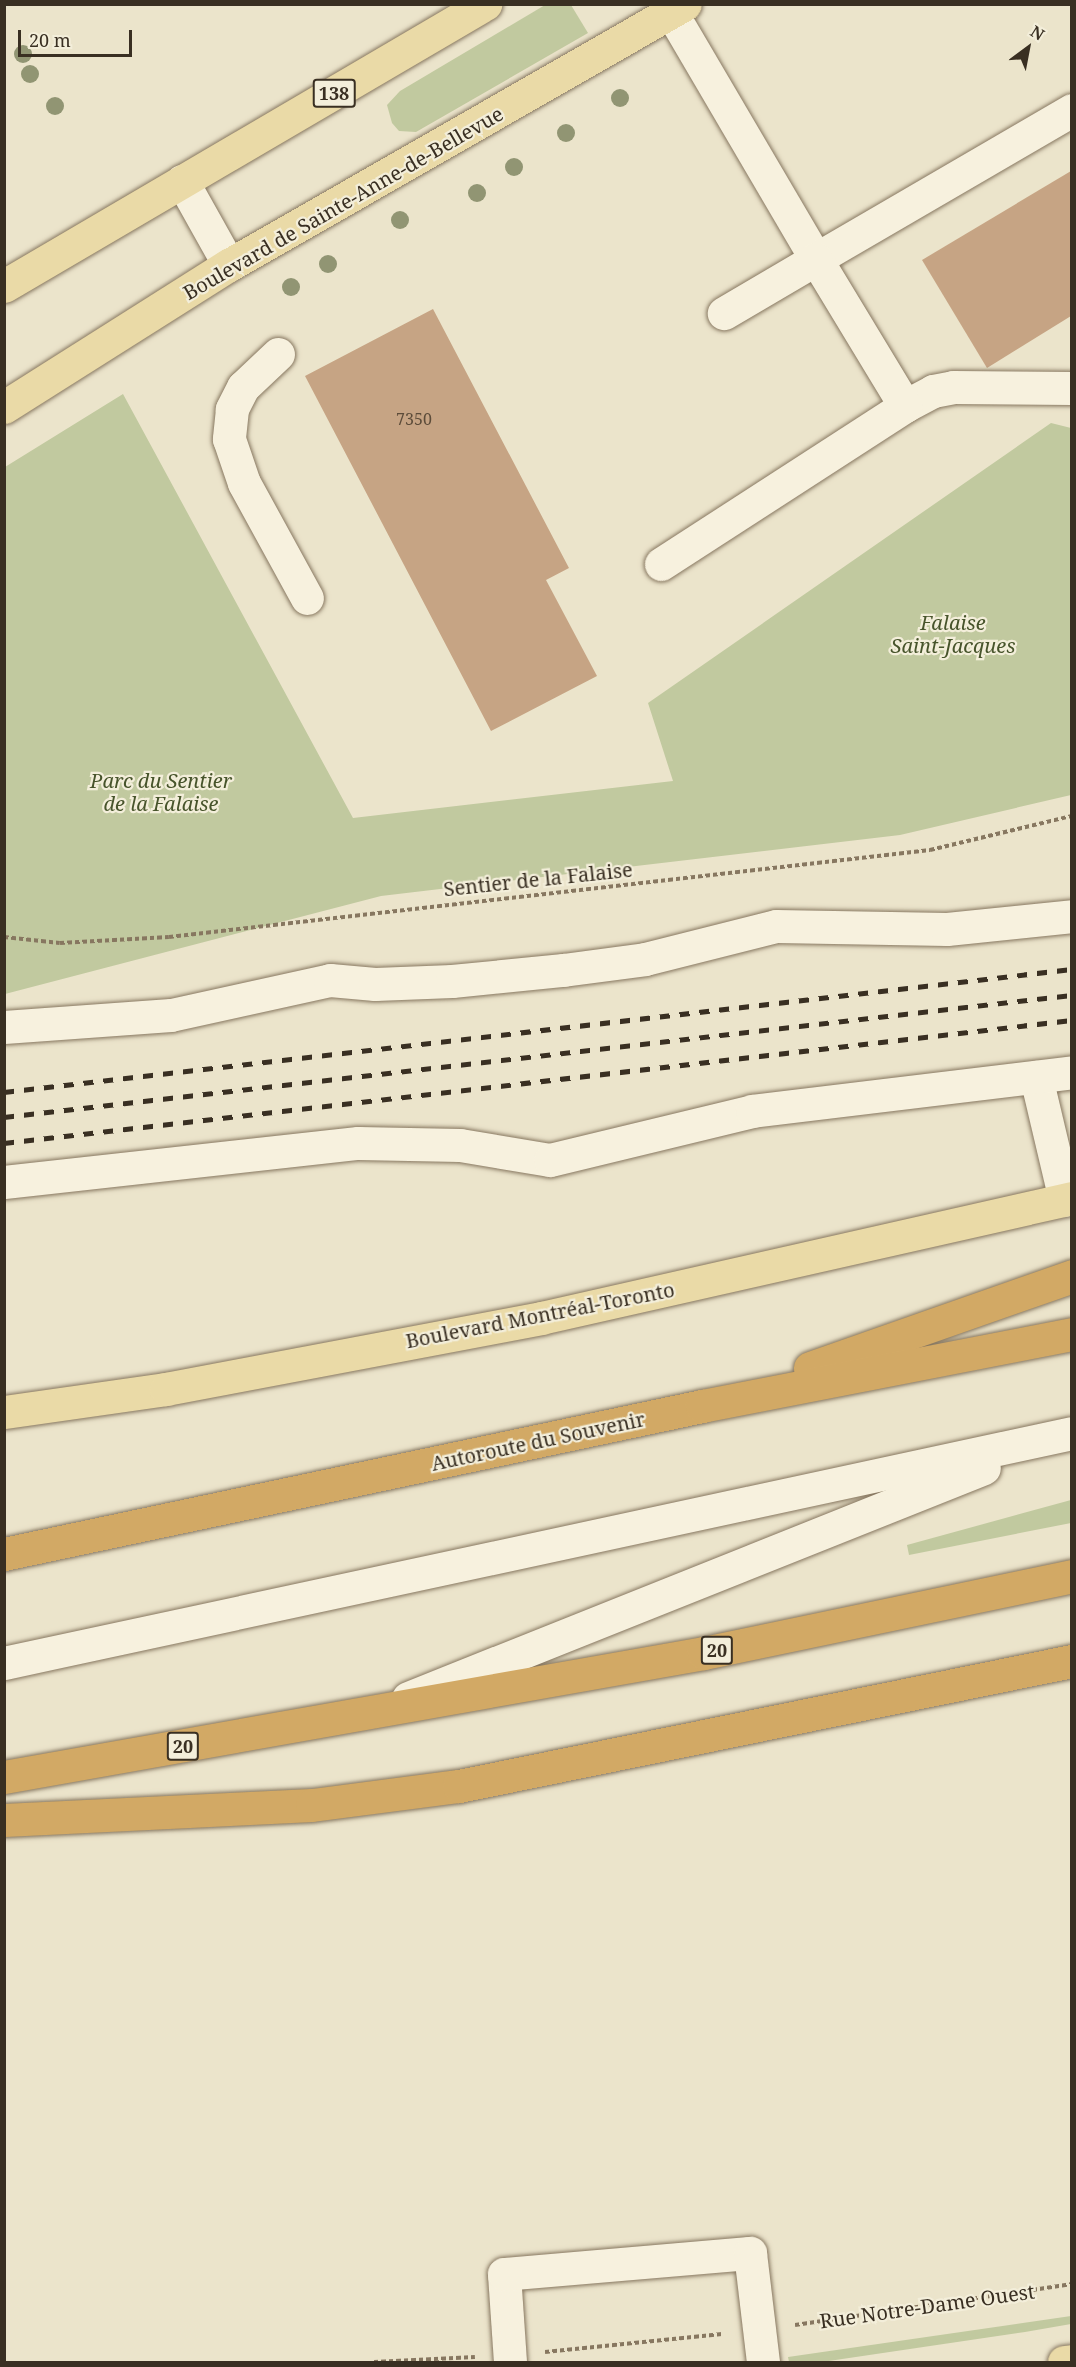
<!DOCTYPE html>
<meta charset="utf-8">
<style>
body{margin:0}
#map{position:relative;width:1076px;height:2367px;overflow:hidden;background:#ebe4cb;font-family:"Noto Serif",serif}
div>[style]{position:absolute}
.green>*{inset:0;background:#c1c99f}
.building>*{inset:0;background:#c6a484}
.path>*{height:4px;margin-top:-2px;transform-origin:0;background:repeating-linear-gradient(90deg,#877760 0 4.5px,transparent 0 7.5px)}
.roads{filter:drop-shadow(0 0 2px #877760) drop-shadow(0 0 2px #877760)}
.minor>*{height:33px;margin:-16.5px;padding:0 16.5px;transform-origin:16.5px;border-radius:16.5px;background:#f7f1de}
.major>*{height:33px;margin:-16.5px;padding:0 16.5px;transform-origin:16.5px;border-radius:16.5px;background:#eadaa7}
.highway>*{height:33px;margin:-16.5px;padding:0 16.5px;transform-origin:16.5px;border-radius:16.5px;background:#d2a965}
.rail>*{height:4.5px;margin-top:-2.25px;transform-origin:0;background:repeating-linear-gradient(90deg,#392f22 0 10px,transparent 0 20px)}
.trees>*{width:18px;height:18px;margin:-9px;border-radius:50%;background:#919573}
span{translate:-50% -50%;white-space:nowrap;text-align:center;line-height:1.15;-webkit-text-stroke:4.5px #f3eeda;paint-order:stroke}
.number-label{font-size:16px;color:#5c4c3a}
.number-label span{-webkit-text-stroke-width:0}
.shield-label span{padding:2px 4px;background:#f3eeda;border:2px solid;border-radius:4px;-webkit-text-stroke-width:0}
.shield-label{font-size:18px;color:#392f22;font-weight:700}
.street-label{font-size:20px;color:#392f22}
.park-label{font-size:20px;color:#47542b;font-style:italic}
.frame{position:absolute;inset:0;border:6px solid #392f22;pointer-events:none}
.north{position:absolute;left:998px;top:18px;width:60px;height:60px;-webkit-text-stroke:4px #f3eeda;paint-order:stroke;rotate:32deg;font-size:16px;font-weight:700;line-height:24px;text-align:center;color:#392f22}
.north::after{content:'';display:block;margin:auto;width:21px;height:27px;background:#392f22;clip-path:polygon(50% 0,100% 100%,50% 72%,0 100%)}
.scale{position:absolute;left:18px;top:30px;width:114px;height:27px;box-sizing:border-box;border:3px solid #392f22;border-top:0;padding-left:8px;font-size:18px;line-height:21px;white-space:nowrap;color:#392f22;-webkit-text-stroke:4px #f3eeda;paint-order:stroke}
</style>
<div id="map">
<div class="green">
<i style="clip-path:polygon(545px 5px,571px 5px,588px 33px,416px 132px,399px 131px,392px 123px,387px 105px,400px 91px)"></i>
<i style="clip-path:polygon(123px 394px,353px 818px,673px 781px,648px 703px,1051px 423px,1071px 428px,1071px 795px,900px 835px,381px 896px,5px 994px,5px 467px)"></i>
<i style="clip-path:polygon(1071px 1500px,1071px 1523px,909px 1555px,907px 1545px)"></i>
<i style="clip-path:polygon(1071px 2316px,1071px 2324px,1025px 2332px,822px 2362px,789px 2362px,788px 2357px)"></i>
</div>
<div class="building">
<i style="clip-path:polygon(1071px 171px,1071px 316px,987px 368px,922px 260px)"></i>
<i style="clip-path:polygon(433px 309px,569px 568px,546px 580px,597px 676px,491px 731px,305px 376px)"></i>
</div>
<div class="path">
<i style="left:1072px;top:676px;width:14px;rotate:90deg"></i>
<i style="left:4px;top:937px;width:56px;rotate:6.1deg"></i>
<i style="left:60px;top:943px;width:109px;rotate:-3.2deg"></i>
<i style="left:169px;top:937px;width:766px;rotate:-6.52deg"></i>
<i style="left:930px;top:850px;width:146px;rotate:-13.5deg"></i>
<i style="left:795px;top:2325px;width:280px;rotate:-8.4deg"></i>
<i style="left:545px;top:2352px;width:178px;rotate:-5.8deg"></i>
<i style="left:374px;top:2362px;width:101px;rotate:-2.8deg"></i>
</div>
<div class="roads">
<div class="minor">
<i style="left:671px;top:12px;width:286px;rotate:59.6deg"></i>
<i style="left:816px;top:259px;width:296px;rotate:-30.2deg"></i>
<i style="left:182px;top:181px;width:96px;rotate:60.8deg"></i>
<i style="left:278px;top:354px;width:48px;rotate:136.7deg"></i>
<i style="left:243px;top:387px;width:25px;rotate:117deg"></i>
<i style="left:232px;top:409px;width:30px;rotate:96deg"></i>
<i style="left:229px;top:439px;width:46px;rotate:71.2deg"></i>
<i style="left:244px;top:483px;width:131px;rotate:61.3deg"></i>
<i style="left:905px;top:406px;width:32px;rotate:-28deg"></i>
<i style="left:933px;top:391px;width:20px;rotate:-11deg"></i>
<i style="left:953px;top:387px;width:119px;rotate:0.5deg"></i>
<i style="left:661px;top:564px;width:291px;rotate:-32.9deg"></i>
<i style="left:905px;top:406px;width:172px;rotate:-121.2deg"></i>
<i style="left:816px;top:259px;width:107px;rotate:149.6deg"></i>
<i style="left:4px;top:1027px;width:167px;rotate:-4.1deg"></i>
<i style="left:171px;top:1015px;width:163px;rotate:-12.4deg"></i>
<i style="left:330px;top:980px;width:45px;rotate:5.1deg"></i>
<i style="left:375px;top:984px;width:77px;rotate:-2.2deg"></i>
<i style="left:452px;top:981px;width:112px;rotate:-5.7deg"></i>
<i style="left:563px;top:970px;width:83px;rotate:-7.6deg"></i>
<i style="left:645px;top:959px;width:135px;rotate:-14.1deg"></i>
<i style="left:776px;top:926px;width:171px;rotate:1deg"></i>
<i style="left:947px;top:929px;width:126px;rotate:-5.9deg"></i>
<i style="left:1036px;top:1077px;width:126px;rotate:76.7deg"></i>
<i style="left:4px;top:1182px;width:356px;rotate:-6.3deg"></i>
<i style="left:358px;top:1143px;width:102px;rotate:1.1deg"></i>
<i style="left:460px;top:1145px;width:91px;rotate:9.5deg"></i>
<i style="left:550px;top:1160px;width:208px;rotate:-13.6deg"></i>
<i style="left:752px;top:1111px;width:322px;rotate:-6.9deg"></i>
<i style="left:4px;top:1663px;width:1092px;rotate:-12.15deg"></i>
<i style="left:408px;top:1698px;width:620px;rotate:-21.77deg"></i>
<i style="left:510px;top:2362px;width:88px;rotate:-93.9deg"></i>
<i style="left:504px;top:2274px;width:247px;rotate:-4.9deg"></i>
<i style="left:750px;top:2253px;width:110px;rotate:83.2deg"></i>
</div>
<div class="major">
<i style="left:4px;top:286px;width:558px;rotate:-30.38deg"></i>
<i style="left:4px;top:407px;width:266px;rotate:-32.3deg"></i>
<i style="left:229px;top:265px;width:525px;rotate:-29.79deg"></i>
<i style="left:4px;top:1412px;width:164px;rotate:-8.1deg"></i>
<i style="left:166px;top:1389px;width:382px;rotate:-10.7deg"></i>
<i style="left:541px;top:1318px;width:544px;rotate:-12.73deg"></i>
<i style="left:1064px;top:2362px;width:8px;rotate:-7deg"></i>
</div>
<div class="highway">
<i style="left:810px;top:1368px;width:278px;rotate:-19.3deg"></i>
<i style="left:4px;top:1554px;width:714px;rotate:-11.97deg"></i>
<i style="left:702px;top:1406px;width:377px;rotate:-11deg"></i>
<i style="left:4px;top:1777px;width:711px;rotate:-10.05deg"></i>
<i style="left:704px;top:1653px;width:376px;rotate:-11.8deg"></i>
<i style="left:4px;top:1820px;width:308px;rotate:-2.8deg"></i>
<i style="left:312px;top:1805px;width:148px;rotate:-7.4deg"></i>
<i style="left:459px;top:1786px;width:626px;rotate:-11.53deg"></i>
</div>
</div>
<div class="rail">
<i style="left:4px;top:1092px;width:1075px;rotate:-6.57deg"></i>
<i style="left:4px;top:1117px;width:1075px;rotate:-6.52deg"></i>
<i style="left:4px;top:1143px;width:1075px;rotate:-6.57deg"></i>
</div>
<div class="trees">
<i style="left:23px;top:54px"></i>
<i style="left:30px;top:74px"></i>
<i style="left:620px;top:98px"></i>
<i style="left:55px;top:106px"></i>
<i style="left:566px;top:133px"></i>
<i style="left:514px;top:167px"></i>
<i style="left:477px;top:193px"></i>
<i style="left:400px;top:220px"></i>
<i style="left:328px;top:264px"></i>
<i style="left:291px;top:287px"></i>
</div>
<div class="number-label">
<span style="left:414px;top:419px">7350</span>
</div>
<div class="shield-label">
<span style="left:334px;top:93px">138</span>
<span style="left:717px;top:1650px">20</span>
<span style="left:183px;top:1746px">20</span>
</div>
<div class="street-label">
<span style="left:343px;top:203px;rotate:-30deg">Boulevard de Sainte-Anne-de-Bellevue</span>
<span style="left:538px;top:879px;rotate:-6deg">Sentier de la Falaise</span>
<span style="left:540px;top:1315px;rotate:-11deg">Boulevard Montréal-Toronto</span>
<span style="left:538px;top:1441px;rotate:-12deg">Autoroute du Souvenir</span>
<span style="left:927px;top:2306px;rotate:-8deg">Rue Notre-Dame Ouest</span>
</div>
<div class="park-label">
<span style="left:953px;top:634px">Falaise<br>Saint-Jacques</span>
<span style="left:161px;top:792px">Parc du Sentier<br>de la Falaise</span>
</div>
<div class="frame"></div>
<div class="north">N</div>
<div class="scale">20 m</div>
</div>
